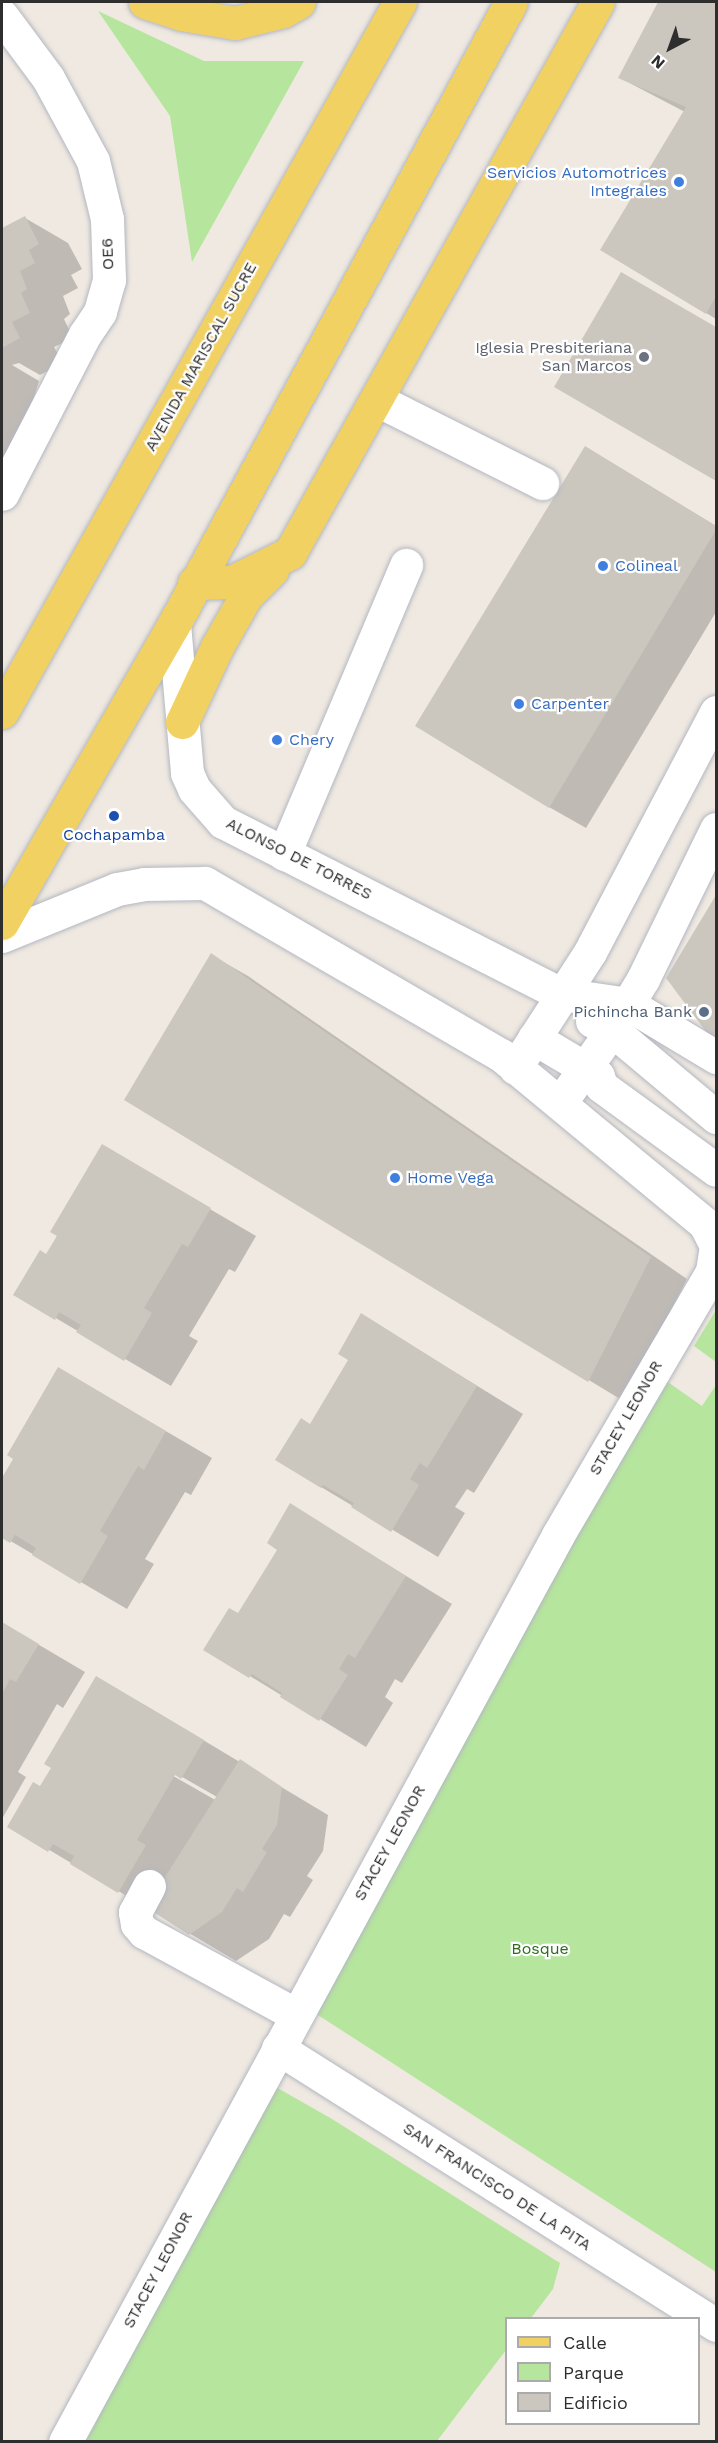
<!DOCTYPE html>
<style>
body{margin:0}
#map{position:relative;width:718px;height:2443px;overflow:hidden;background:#efe9e1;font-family:"Work Sans",sans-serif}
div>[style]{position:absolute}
.green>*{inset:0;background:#b6e59e}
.shadow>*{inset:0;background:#0003}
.building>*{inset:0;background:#cbc7bf}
.roads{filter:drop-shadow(0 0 2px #b4b7c1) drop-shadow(0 0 2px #b4b7c1)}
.minor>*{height:33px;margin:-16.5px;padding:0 16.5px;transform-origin:16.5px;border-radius:16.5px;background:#fff}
.major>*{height:33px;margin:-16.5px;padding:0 16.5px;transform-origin:16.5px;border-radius:16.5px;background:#f2d163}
.dots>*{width:16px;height:16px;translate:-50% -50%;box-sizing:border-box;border:3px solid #fff;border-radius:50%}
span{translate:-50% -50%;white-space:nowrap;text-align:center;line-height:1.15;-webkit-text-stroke:4.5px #fff;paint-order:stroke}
.shop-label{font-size:16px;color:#366cbe}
.right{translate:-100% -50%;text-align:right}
.left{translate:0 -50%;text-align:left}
.street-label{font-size:16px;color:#2e2e2e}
.worship-label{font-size:16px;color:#5b616d}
.transit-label{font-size:16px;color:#164399}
.service-label{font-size:16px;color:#4e5e75}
.park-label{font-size:16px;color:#2c6e1b}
.frame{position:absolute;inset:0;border:3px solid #2e2e2e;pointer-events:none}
.legend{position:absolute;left:505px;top:2317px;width:195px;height:108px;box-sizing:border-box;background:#fff;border:2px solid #ababab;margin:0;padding:8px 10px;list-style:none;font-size:18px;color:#2e2e2e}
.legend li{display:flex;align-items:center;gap:12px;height:30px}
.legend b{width:30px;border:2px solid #ababab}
.north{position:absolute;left:640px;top:18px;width:60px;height:60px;-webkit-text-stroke:4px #fff;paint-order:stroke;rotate:221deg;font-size:16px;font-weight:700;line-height:24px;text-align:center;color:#2e2e2e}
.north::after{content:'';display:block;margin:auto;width:21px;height:27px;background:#2e2e2e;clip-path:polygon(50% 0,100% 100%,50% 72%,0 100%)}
</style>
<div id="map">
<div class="green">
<i style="clip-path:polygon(98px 11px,204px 61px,304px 61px,192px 262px,170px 116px)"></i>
<i style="clip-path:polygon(716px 1310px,716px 1362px,694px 1346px)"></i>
<i style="clip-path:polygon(665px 1380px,702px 1406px,716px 1385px,716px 2272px,304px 2006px)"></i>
<i style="clip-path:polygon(260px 2078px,332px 2119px,560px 2263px,553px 2289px,531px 2318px,506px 2318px,506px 2350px,437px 2441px,72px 2442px)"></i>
</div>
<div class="shadow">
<i style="clip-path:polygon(660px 2px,716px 2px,716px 319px,602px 250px,685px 112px,620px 78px)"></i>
<i style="clip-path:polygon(25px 218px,68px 243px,82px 269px,71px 275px,78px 288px,63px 296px,70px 314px,64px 319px,73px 338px,54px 347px,63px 363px,40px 375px,19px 363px,12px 365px,39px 381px,2px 500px,2px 229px)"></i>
<i style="clip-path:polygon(621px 274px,716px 329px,716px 479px,556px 386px)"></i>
<i style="clip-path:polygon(622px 469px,716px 526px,716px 612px,586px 828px,549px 807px)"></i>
<i style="clip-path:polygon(716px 898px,716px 1043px,668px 978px)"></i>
<i style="clip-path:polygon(211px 955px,248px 976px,687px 1279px,625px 1402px,126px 1099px)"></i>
<i style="clip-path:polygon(102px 1146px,256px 1236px,235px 1272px,229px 1269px,189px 1336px,198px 1341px,171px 1386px,15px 1294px,47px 1256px)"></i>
<i style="clip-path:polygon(362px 1315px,523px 1414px,474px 1493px,467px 1489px,455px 1507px,465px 1513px,438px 1557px,321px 1487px,311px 1425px,350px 1360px)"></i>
<i style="clip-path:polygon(59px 1369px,212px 1458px,191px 1495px,185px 1492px,145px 1559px,154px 1564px,127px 1609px,2px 1536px,2px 1478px,15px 1458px)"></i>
<i style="clip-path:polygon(290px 1505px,452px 1604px,402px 1683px,395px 1679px,385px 1697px,393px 1703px,366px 1747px,206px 1649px,239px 1615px,279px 1549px)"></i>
<i style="clip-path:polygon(2px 1623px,85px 1672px,63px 1708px,57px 1704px,18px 1772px,26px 1777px,2px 1819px)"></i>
<i style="clip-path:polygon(evenodd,143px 1704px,328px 1815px,323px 1851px,307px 1876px,313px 1880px,290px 1917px,284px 1914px,269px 1939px,236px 1961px,9px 1826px,40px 1788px,143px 1704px,170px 1770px,217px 1797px,217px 1801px,168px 1773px,170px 1770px)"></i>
</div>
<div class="building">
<i style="clip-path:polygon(658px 2px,716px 2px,716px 296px,706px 314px,600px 250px,686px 107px,618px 78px)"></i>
<i style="clip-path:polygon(25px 216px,39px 244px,29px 250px,35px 263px,20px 271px,27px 289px,21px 293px,30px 313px,12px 322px,20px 338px,2px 348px,2px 228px)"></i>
<i style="clip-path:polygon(621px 272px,716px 327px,716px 481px,554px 387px)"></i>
<i style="clip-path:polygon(585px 446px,716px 526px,716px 530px,549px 808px,415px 726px)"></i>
<i style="clip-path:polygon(716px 895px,716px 1045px,666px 978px)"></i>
<i style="clip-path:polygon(211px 953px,651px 1257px,588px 1382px,124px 1100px)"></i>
<i style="clip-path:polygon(102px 1144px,211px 1208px,188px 1247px,182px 1244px,144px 1308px,152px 1313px,124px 1361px,76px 1332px,81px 1325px,59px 1312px,55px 1320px,13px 1295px,40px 1250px,46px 1254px,57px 1236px,50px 1232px)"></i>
<i style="clip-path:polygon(361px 1313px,477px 1386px,427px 1468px,420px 1463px,410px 1479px,419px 1485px,391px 1532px,351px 1507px,354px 1503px,323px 1485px,321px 1488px,275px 1460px,301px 1418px,310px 1424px,348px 1360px,338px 1354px)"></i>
<i style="clip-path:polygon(58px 1367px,166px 1431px,144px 1470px,138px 1466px,100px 1531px,108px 1536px,80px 1584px,32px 1555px,36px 1548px,15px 1535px,10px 1543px,2px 1538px,2px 1478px,13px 1459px,7px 1455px)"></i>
<i style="clip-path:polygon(290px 1503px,406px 1576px,355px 1658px,348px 1654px,339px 1669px,348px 1675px,319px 1721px,280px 1697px,282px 1693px,252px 1674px,249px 1678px,203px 1650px,229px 1608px,238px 1613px,277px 1550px,267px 1543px)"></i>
<i style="clip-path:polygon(2px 1622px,39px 1644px,16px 1682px,10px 1679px,2px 1694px)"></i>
<i style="clip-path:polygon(96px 1676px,204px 1740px,181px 1779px,175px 1775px,137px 1840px,146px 1845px,118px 1893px,70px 1864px,74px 1856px,53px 1844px,48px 1852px,7px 1827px,33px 1782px,40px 1786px,51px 1768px,44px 1764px)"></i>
<i style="clip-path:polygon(240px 1759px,282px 1787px,277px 1825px,262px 1849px,267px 1852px,243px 1892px,237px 1888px,222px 1912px,189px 1935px,146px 1907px)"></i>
</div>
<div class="roads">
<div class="minor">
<i style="left:2px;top:16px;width:77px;rotate:53.4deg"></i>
<i style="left:48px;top:78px;width:94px;rotate:61.5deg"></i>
<i style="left:93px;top:161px;width:60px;rotate:76.4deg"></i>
<i style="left:107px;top:219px;width:61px;rotate:88.1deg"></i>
<i style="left:109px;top:280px;width:33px;rotate:106deg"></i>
<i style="left:100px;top:312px;width:27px;rotate:124deg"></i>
<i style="left:85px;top:334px;width:180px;rotate:117.4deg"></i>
<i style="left:377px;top:400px;width:185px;rotate:26.7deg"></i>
<i style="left:174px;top:624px;width:150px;rotate:85deg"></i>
<i style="left:187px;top:773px;width:17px;rotate:66deg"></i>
<i style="left:194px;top:789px;width:44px;rotate:48.7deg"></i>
<i style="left:223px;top:822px;width:379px;rotate:27deg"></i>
<i style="left:561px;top:994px;width:68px;rotate:8.5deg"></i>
<i style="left:628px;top:1004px;width:103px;rotate:31.1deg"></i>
<i style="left:284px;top:854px;width:314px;rotate:-67.1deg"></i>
<i style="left:2px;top:936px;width:124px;rotate:-22.2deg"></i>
<i style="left:117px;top:889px;width:27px;rotate:-10deg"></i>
<i style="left:144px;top:884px;width:61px;rotate:-0.9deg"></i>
<i style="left:205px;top:883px;width:342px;rotate:30.2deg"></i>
<i style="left:501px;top:1055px;width:265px;rotate:39.6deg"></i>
<i style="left:705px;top:1224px;width:25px;rotate:63deg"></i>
<i style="left:592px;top:1021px;width:22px;rotate:24deg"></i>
<i style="left:612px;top:1030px;width:136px;rotate:39.9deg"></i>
<i style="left:534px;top:1038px;width:74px;rotate:30.7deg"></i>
<i style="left:598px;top:1076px;width:10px;rotate:73deg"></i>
<i style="left:601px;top:1086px;width:142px;rotate:36.1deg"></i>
<i style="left:515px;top:1068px;width:138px;rotate:-57.1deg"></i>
<i style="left:590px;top:952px;width:271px;rotate:-62.3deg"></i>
<i style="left:560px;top:1103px;width:90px;rotate:-54.5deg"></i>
<i style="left:612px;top:1030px;width:60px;rotate:-58.7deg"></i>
<i style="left:643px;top:979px;width:167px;rotate:-64deg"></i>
<i style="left:149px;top:1886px;width:30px;rotate:118deg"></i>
<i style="left:135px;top:1912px;width:12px;rotate:81deg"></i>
<i style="left:137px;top:1924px;width:11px;rotate:49deg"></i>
<i style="left:144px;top:1932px;width:173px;rotate:28.6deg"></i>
<i style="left:278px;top:2048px;width:518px;rotate:32.31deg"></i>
<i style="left:65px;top:2442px;width:1032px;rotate:-61.47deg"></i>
<i style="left:558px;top:1535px;width:306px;rotate:-59.7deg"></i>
<i style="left:712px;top:1271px;width:24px;rotate:-81deg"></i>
</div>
<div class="major">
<i style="left:145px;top:2px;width:38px;rotate:18deg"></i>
<i style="left:181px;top:14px;width:55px;rotate:9.5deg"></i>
<i style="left:235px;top:23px;width:49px;rotate:-14deg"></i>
<i style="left:283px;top:11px;width:18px;rotate:-29deg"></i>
<i style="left:194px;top:583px;width:38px;rotate:-2deg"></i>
<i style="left:232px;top:582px;width:65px;rotate:-26.6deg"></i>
<i style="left:290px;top:553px;width:631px;rotate:-60.8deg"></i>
<i style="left:2px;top:712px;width:814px;rotate:-60.73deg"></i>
<i style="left:182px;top:722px;width:83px;rotate:-65deg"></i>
<i style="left:217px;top:647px;width:59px;rotate:-60.4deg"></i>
<i style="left:246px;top:596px;width:37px;rotate:-45deg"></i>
<i style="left:2px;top:923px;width:345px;rotate:-60.1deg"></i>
<i style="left:174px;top:624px;width:707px;rotate:-61.55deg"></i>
</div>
</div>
<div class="dots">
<i style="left:679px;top:182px;background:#3f7fe0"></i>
<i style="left:644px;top:357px;background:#6b7280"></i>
<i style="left:603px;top:566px;background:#3f7fe0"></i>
<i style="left:519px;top:704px;background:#3f7fe0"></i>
<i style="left:277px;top:740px;background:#3f7fe0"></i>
<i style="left:114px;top:816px;background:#1a4fb4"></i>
<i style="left:704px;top:1012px;background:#5c6f8a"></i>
<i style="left:395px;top:1178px;background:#3f7fe0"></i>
</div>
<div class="shop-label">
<span class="right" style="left:667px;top:182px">Servicios Automotrices<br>Integrales</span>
<span class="left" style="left:615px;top:566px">Colineal</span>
<span class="left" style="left:531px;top:704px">Carpenter</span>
<span class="left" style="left:289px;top:740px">Chery</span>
<span class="left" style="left:407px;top:1178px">Home Vega</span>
</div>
<div class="street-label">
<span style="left:108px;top:254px;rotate:-92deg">OE6</span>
<span style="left:201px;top:357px;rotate:-61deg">AVENIDA MARISCAL SUCRE</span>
<span style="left:299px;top:859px;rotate:27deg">ALONSO DE TORRES</span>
<span style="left:626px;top:1418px;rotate:-60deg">STACEY LEONOR</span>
<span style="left:390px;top:1843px;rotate:-61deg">STACEY LEONOR</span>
<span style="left:497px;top:2187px;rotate:33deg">SAN FRANCISCO DE LA PITA</span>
<span style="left:158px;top:2270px;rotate:-62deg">STACEY LEONOR</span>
</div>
<div class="worship-label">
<span class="right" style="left:632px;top:357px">Iglesia Presbiteriana<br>San Marcos</span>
</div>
<div class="transit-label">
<span style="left:114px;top:835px">Cochapamba</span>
</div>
<div class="service-label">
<span class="right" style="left:692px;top:1012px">Pichincha Bank</span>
</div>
<div class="park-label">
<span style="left:540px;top:1949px">Bosque</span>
</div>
<div class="frame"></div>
<ul class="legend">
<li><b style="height:8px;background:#f2d163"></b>Calle</li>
<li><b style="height:16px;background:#b6e59e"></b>Parque</li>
<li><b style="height:16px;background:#cbc7bf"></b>Edificio</li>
</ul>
<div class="north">N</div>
</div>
